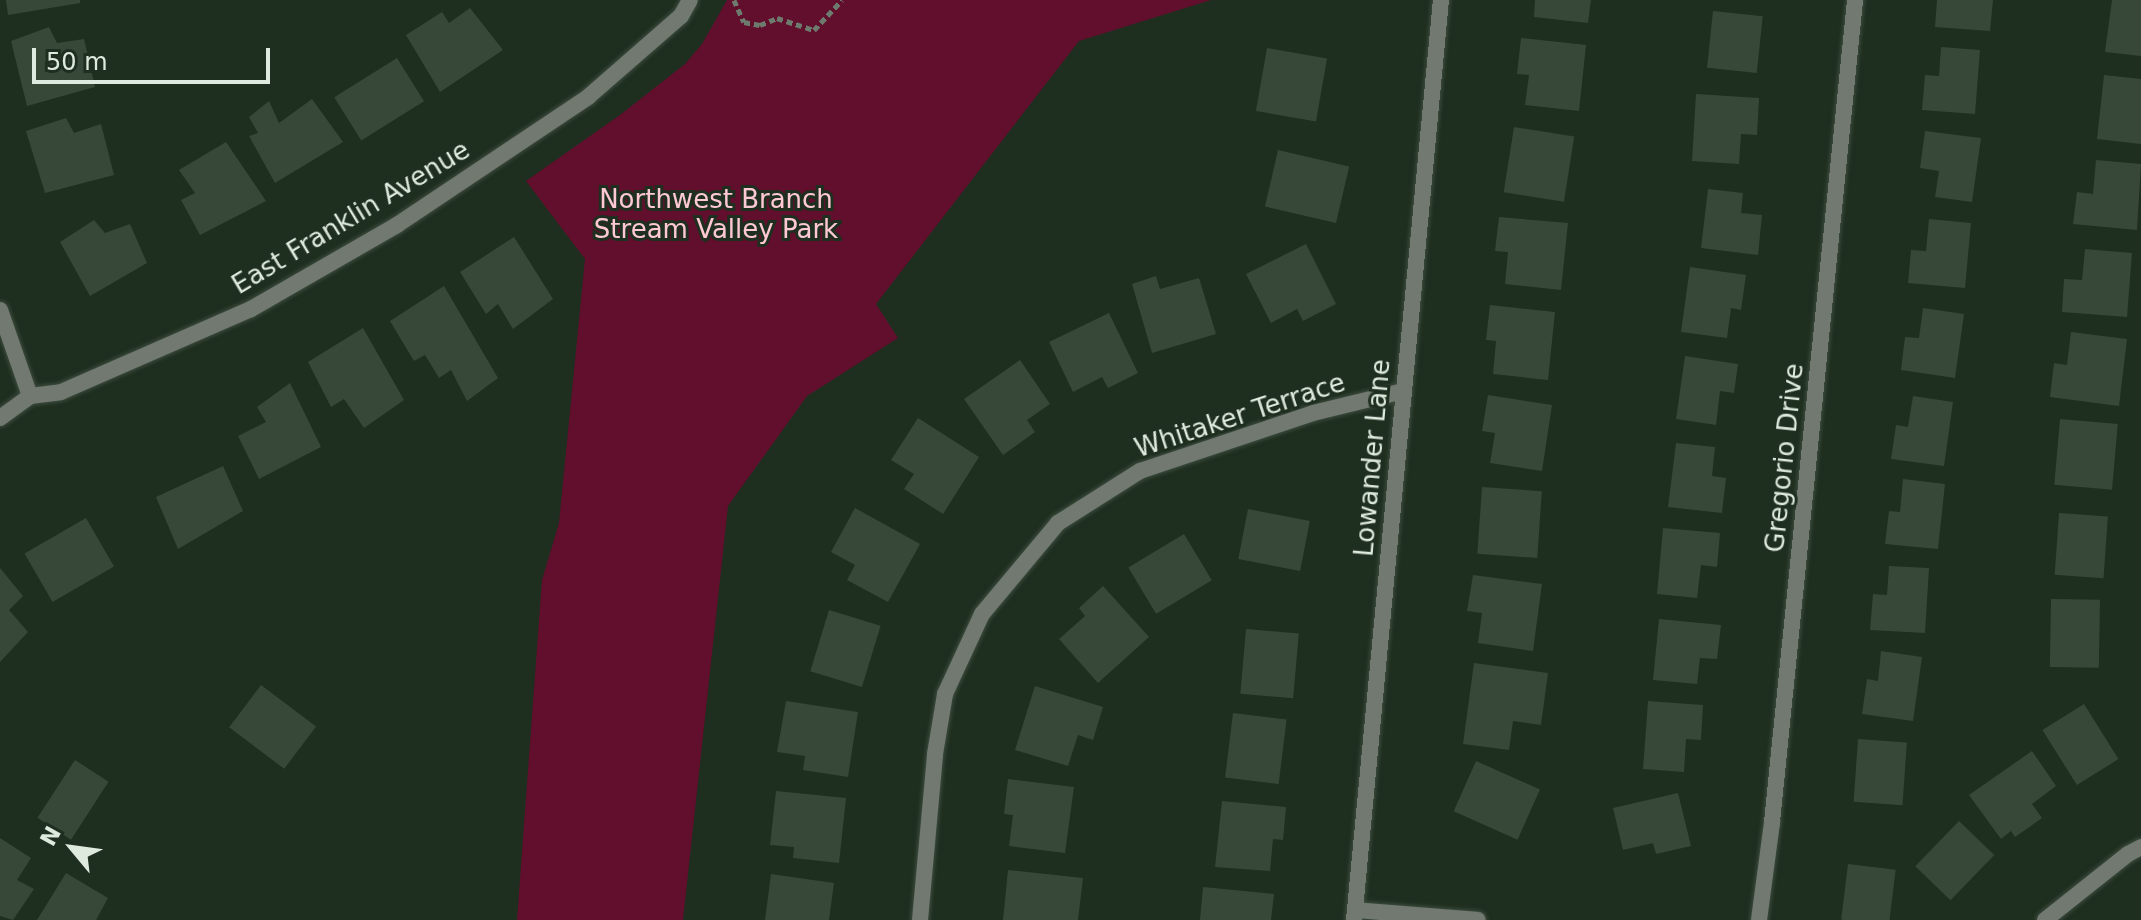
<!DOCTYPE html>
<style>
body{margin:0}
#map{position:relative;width:2141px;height:920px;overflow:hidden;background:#1e2e1f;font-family:"DejaVu Sans",sans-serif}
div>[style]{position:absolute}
.green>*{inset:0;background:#620f2d}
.building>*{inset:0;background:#374838;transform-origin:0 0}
.path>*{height:5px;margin-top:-2.5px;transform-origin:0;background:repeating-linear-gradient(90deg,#6d7b6e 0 6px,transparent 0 10px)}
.roads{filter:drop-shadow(0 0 2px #3d4c3e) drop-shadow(0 0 2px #3d4c3e)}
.street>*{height:16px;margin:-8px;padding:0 8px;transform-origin:8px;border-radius:8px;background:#717971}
span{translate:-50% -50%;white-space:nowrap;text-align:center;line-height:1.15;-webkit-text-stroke:6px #1e2e1f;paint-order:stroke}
.park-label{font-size:26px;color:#fec9d3}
.street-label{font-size:26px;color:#dfeadf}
.north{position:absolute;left:32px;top:808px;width:80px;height:80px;-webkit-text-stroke:6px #1e2e1f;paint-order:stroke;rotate:299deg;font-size:22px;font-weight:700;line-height:32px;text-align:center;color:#dfeadf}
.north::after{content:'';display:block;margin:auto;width:28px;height:36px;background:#dfeadf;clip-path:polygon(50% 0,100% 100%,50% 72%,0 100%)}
.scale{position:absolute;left:32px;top:48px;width:238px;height:36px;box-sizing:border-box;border:4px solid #dfeadf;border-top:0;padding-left:10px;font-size:24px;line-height:28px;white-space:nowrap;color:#dfeadf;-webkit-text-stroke:6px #1e2e1f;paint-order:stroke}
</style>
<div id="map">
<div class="green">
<i style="clip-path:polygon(727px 0,1211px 0,1079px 41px,876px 304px,898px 338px,807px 396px,728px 506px,683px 920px,517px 920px,542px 580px,559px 523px,585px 259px,526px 181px,620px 115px,685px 64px,702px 44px)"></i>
</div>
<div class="building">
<i style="clip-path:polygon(6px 0,80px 0,80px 3px,8px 15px)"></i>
<i style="clip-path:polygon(1535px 0,1591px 0,1588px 23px,1534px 17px)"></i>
<i style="clip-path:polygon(1937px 0,1993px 0,1990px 31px,1935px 27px)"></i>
<i style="clip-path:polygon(2112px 0,2141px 0,2141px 56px,2105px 52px)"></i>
<i style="clip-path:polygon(470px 8px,503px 50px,440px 92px,406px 35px,442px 12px,449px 23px)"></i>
<i style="left:1713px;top:11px;width:50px;height:57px;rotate:6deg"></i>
<i style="clip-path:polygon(49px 27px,57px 43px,84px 39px,95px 87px,27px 106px,11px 41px)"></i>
<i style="clip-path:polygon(1521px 38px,1586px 45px,1579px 111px,1525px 105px,1529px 75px,1517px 74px)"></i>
<i style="clip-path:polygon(1941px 47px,1980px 50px,1975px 114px,1922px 110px,1925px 75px,1939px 76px)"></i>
<i style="left:1267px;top:48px;width:61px;height:64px;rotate:10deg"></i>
<i style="left:397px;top:58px;width:51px;height:74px;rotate:58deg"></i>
<i style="clip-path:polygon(2104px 75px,2141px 79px,2141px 144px,2097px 139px)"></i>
<i style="clip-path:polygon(1696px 94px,1759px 98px,1757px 135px,1741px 134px,1739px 164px,1692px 161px)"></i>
<i style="clip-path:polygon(312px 99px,343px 142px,275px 183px,249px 136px,258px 133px,249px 117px,269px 101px,279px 123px)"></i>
<i style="clip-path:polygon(66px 118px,74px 133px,101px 124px,114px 175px,45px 193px,26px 131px)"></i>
<i style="left:1514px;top:127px;width:61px;height:66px;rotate:9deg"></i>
<i style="clip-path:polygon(1925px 131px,1981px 138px,1972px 202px,1935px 197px,1939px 171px,1920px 168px)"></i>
<i style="clip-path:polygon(226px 142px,266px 201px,200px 235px,181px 200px,195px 193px,179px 170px)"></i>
<i style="left:1278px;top:150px;width:73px;height:58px;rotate:13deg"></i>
<i style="clip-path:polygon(2096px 160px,2141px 164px,2137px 230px,2073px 224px,2077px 192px,2093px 194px)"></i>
<i style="clip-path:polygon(1708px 189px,1743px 193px,1741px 213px,1762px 215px,1758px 255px,1701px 248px)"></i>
<i style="clip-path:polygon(1499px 217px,1568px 223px,1561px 290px,1505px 284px,1508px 252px,1495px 251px)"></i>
<i style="clip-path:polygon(1929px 219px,1971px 223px,1965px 288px,1908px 283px,1911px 250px,1926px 251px)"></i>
<i style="clip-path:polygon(94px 220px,105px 233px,130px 224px,147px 263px,90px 296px,60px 242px)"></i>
<i style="clip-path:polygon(514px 237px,553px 299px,513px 329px,498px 304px,486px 314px,460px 272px)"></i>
<i style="clip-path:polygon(1306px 244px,1336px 304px,1303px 321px,1297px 309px,1271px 323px,1246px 274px)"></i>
<i style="clip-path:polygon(2085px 249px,2132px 253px,2127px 317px,2062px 312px,2064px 279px,2082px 280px)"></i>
<i style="clip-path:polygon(1690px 267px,1746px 275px,1741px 310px,1731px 308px,1727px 338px,1681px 332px)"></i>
<i style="clip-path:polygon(1156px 276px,1160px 289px,1199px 278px,1216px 334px,1152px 353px,1132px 284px)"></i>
<i style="clip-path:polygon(444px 286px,498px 378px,467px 401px,451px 370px,439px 378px,425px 355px,414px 361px,390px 321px)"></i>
<i style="clip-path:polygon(1490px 305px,1555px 312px,1548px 380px,1493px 374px,1496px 341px,1486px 340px)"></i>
<i style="clip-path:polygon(1923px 308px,1964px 314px,1955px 378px,1901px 370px,1905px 337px,1919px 338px)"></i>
<i style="clip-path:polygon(1109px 313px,1138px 373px,1108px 388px,1102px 377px,1073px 392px,1049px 342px)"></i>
<i style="clip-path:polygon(363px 328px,404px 400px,364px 428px,344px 399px,331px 407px,308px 362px)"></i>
<i style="clip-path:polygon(2071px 332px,2127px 339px,2119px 406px,2050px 397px,2054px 363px,2067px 365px)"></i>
<i style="clip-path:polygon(1685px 356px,1738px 364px,1734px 393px,1720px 391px,1716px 425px,1676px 419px)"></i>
<i style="clip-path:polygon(1020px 360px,1050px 404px,1027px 420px,1035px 432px,1003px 455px,964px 399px)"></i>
<i style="clip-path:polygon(290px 383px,321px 447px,259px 479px,238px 436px,266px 422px,257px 407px)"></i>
<i style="clip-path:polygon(1488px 395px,1552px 405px,1542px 471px,1490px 463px,1495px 433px,1482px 431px)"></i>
<i style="clip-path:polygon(1913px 396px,1953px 402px,1944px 466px,1891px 459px,1896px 425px,1908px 427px)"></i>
<i style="clip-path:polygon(918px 418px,979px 457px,943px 514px,904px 489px,914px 474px,891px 460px)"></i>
<i style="left:2060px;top:419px;width:58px;height:66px;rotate:5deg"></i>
<i style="clip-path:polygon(1676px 443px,1715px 447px,1712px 476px,1726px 478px,1722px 513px,1668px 507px)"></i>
<i style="clip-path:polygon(223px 466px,243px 511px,178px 549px,156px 497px)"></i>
<i style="clip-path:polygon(1903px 479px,1945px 484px,1938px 549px,1885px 544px,1889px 511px,1900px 512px)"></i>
<i style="left:1482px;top:487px;width:60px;height:67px;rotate:4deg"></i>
<i style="clip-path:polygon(855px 508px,920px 544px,888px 602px,847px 580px,855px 565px,831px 552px)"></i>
<i style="left:1248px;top:509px;width:63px;height:51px;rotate:11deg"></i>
<i style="left:2059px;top:513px;width:49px;height:62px;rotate:4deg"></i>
<i style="left:86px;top:518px;width:56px;height:71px;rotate:60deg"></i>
<i style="clip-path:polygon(1663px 528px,1720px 533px,1717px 567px,1701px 565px,1697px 598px,1657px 594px)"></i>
<i style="left:1184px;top:534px;width:54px;height:65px;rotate:59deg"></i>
<i style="clip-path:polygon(1889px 566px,1929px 568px,1925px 633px,1870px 630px,1873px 594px,1887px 595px)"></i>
<i style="clip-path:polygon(0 568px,23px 596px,9px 610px,28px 632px,0 662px)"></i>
<i style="clip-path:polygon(1473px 575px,1542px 584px,1533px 651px,1478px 643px,1482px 613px,1467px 611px)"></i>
<i style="clip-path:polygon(1103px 586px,1149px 637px,1098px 683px,1059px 639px,1085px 616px,1079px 608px)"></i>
<i style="left:2051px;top:599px;width:49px;height:68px;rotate:1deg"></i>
<i style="left:829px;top:610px;width:54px;height:64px;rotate:17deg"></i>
<i style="clip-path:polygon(1659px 619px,1721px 625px,1717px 659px,1700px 658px,1697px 684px,1653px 680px)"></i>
<i style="left:1246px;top:629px;width:53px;height:65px;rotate:5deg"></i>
<i style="clip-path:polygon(1881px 651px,1922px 657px,1913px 721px,1862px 714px,1867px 679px,1878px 681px)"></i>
<i style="clip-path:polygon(1474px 663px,1548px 673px,1541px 725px,1513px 721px,1509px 750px,1463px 744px)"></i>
<i style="left:261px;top:685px;width:69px;height:53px;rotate:37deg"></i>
<i style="clip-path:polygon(1035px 686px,1103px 707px,1093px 740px,1078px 735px,1068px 766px,1015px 750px)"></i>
<i style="clip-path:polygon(786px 701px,858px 712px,848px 777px,803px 770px,805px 756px,777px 752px)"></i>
<i style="clip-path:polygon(1648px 701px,1703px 705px,1701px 740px,1686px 739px,1684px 772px,1643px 769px)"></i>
<i style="left:2084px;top:704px;width:65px;height:49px;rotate:58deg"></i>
<i style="left:1233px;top:713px;width:54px;height:65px;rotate:7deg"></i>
<i style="left:1858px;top:739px;width:49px;height:63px;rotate:4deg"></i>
<i style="clip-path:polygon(2032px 751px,2056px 786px,2032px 804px,2042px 818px,2015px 837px,2011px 831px,2001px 839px,1969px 795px)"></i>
<i style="left:75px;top:760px;width:40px;height:69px;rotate:33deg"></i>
<i style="left:1476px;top:761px;width:70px;height:55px;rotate:24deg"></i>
<i style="clip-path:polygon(1008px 779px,1074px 787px,1065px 853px,1009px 846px,1013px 815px,1004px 814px)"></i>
<i style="clip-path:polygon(776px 791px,846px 798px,839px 863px,793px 858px,794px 847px,770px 845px)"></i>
<i style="clip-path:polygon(1678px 793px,1691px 846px,1656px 854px,1653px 843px,1623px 850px,1613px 808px)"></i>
<i style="clip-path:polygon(1222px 801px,1286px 807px,1283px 840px,1273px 839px,1270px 871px,1215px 867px)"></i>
<i style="left:1959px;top:821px;width:49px;height:63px;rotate:44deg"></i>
<i style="clip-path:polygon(0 838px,31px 858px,17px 880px,34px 889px,13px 920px,0 916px)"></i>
<i style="left:1848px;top:864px;width:48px;height:56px;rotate:7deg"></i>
<i style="clip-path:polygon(1008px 870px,1083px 878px,1078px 920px,1003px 920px)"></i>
<i style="clip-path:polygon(66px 873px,108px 898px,96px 920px,37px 920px)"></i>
<i style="clip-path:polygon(771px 874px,834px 883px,829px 920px,765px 920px)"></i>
<i style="clip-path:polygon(1203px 887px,1274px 894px,1271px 920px,1200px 920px)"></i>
</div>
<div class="path">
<i style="left:734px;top:0;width:24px;rotate:66deg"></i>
<i style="left:744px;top:22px;width:16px;rotate:11deg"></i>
<i style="left:760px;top:25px;width:18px;rotate:-22deg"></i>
<i style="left:777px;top:18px;width:39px;rotate:18deg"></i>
<i style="left:814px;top:30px;width:41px;rotate:-47deg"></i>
</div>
<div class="roads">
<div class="street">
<i style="left:0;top:310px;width:91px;rotate:70.8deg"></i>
<i style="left:0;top:418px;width:37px;rotate:-36deg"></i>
<i style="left:30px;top:396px;width:31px;rotate:-7deg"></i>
<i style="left:61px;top:392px;width:207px;rotate:-23.6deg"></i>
<i style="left:251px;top:309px;width:168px;rotate:-29.9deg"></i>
<i style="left:397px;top:225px;width:230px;rotate:-33.8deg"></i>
<i style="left:588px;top:97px;width:123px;rotate:-41.1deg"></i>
<i style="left:681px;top:16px;width:18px;rotate:-61deg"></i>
<i style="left:1355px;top:910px;width:123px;rotate:4.6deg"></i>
<i style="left:920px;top:920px;width:167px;rotate:-84.8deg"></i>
<i style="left:935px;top:754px;width:61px;rotate:-80.5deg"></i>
<i style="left:945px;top:694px;width:88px;rotate:-65.2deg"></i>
<i style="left:982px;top:614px;width:119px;rotate:-50.1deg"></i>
<i style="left:1058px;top:523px;width:97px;rotate:-32.4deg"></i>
<i style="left:1140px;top:471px;width:182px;rotate:-18.5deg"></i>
<i style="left:1313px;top:413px;width:93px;rotate:-13.7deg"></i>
<i style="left:1354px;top:920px;width:924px;rotate:-84.6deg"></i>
<i style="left:1759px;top:920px;width:99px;rotate:-82.4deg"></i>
<i style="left:1772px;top:822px;width:826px;rotate:-84.23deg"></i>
<i style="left:2045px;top:920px;width:106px;rotate:-38.5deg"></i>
<i style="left:2128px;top:854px;width:15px;rotate:-28deg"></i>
</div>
</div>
<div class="park-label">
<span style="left:716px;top:215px">Northwest Branch<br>Stream Valley Park</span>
</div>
<div class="street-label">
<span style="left:351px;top:218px;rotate:-31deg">East Franklin Avenue</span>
<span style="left:1240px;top:416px;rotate:-18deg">Whitaker Terrace</span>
<span style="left:1373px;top:458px;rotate:-85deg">Lowander Lane</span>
<span style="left:1785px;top:458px;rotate:-84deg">Gregorio Drive</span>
</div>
<div class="north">N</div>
<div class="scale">50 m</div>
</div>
